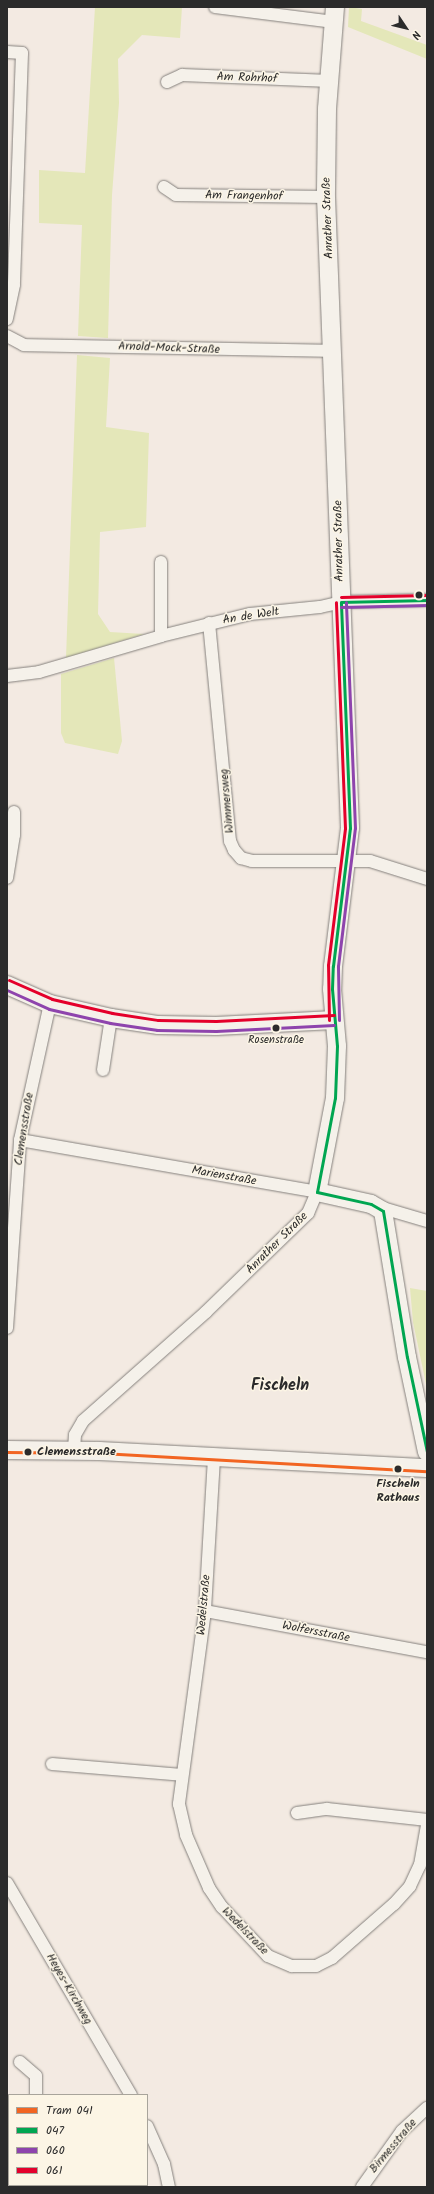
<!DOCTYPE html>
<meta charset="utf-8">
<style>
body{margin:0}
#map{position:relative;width:434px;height:2194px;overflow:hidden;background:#f3eae2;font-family:Kalam,sans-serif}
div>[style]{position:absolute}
.green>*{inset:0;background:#e4e7b9}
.roads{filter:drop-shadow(0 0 1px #85817d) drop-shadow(0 0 1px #85817d)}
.street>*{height:12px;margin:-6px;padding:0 6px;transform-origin:6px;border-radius:6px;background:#f5f1ea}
.secondary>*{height:18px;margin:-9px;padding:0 9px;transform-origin:9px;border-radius:9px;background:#f5f1ea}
.bus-1>*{height:3px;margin:-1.5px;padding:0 1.5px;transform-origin:1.5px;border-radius:1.5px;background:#00a651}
.bus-2>*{height:3px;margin:-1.5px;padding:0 1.5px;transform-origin:1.5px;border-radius:1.5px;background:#8e44ad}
.bus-3>*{height:3px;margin:-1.5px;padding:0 1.5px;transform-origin:1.5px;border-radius:1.5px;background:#e4002b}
.tram-1>*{height:3px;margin:-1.5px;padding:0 1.5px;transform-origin:1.5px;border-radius:1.5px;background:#f26522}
.dots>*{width:11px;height:11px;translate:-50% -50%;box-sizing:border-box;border:2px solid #fcf5e5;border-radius:50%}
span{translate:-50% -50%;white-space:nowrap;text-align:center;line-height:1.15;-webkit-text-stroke:3px #fcf5e5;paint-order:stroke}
.bus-label{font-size:11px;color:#2b2b2b}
.street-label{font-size:12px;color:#2b2b2b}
.stop-label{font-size:12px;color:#2b2b2b;font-weight:700}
.left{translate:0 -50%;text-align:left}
.district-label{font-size:16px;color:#2b2b2b;font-weight:700}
.frame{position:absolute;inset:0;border:8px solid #2b2b2b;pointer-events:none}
.legend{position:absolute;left:8px;top:2094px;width:140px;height:92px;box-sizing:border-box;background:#fcf5e5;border:1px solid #a8a49b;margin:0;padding:5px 7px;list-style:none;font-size:12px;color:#2b2b2b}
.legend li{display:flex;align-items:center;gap:8px;height:20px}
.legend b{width:20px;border:1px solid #a8a49b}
.north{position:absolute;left:386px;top:8px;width:40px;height:40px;-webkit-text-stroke:3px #fcf5e5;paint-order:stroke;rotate:125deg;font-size:11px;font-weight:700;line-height:16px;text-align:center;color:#2b2b2b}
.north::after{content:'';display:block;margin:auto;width:14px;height:18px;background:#2b2b2b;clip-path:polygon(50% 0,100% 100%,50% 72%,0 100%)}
</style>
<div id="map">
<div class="green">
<i style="clip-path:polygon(95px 7px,182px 7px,180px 38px,142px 35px,118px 59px,119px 103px,112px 195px,108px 338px,78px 336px,82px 225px,39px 223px,39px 170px,85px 173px)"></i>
<i style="clip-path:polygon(349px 7px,362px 9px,361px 21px,427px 45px,427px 59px,348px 27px)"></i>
<i style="clip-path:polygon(77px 355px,110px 358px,106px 427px,149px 433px,146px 527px,100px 532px,98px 614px,110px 632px,144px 634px,66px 658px)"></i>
<i style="clip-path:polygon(114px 658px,122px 741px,118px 754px,65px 743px,61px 733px,61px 674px)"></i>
<i style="clip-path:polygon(410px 1288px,427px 1291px,427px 1389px,413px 1322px)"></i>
</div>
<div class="roads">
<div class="street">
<i style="left:215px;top:7px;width:120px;rotate:7.2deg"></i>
<i style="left:7px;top:52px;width:15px;rotate:4deg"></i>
<i style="left:22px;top:53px;width:232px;rotate:92deg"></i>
<i style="left:14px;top:285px;width:35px;rotate:102deg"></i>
<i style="left:167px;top:82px;width:17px;rotate:-25deg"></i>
<i style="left:182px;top:75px;width:148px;rotate:2.3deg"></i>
<i style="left:164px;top:187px;width:14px;rotate:34deg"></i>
<i style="left:176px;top:195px;width:150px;rotate:0.8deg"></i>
<i style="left:7px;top:336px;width:19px;rotate:28deg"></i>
<i style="left:24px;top:345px;width:309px;rotate:1.1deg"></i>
<i style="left:161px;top:562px;width:74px;rotate:90deg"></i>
<i style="left:209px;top:623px;width:219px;rotate:84.5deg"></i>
<i style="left:230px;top:841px;width:10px;rotate:66deg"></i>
<i style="left:234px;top:850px;width:11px;rotate:49deg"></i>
<i style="left:241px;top:858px;width:11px;rotate:15deg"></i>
<i style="left:252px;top:861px;width:118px"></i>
<i style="left:370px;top:861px;width:60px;rotate:17.5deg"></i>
<i style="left:7px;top:676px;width:32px;rotate:-7deg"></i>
<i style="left:39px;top:672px;width:127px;rotate:-16.4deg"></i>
<i style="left:161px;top:636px;width:92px;rotate:-13.9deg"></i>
<i style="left:250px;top:614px;width:70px;rotate:-5.7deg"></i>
<i style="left:320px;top:607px;width:22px;rotate:-13deg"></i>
<i style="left:341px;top:602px;width:86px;rotate:-1.3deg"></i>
<i style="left:7px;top:878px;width:44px;rotate:-80.8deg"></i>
<i style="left:14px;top:835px;width:23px;rotate:-90deg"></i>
<i style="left:103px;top:1070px;width:53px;rotate:-81.3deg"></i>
<i style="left:20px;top:1140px;width:302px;rotate:9.9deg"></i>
<i style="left:317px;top:1192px;width:23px;rotate:113deg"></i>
<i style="left:308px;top:1213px;width:142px;rotate:135.9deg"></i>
<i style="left:206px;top:1312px;width:164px;rotate:138.5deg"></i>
<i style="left:83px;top:1421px;width:16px;rotate:120deg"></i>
<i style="left:75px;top:1435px;width:15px;rotate:94deg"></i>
<i style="left:379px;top:1207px;width:50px;rotate:16.3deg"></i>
<i style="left:7px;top:1328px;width:188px;rotate:-86deg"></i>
<i style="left:20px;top:1140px;width:139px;rotate:-77.6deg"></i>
<i style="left:214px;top:1458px;width:153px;rotate:93.4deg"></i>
<i style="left:205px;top:1611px;width:195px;rotate:97.7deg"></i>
<i style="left:179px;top:1804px;width:32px;rotate:77deg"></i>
<i style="left:186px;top:1835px;width:58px;rotate:66.5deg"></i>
<i style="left:209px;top:1888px;width:23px;rotate:56deg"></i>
<i style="left:222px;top:1907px;width:67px;rotate:46.8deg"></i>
<i style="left:268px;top:1956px;width:26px;rotate:23deg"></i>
<i style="left:292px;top:1966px;width:24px"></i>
<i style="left:316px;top:1966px;width:18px;rotate:-27deg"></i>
<i style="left:332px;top:1958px;width:82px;rotate:-41.1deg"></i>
<i style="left:394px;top:1904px;width:24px;rotate:-48deg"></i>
<i style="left:410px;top:1886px;width:23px;rotate:-65deg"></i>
<i style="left:420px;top:1865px;width:40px;rotate:-80deg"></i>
<i style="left:205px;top:1611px;width:226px;rotate:10.5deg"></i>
<i style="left:52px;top:1764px;width:130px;rotate:4.8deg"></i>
<i style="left:297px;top:1813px;width:30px;rotate:-8deg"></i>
<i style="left:327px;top:1809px;width:101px;rotate:6.3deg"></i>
<i style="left:7px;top:1883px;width:246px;rotate:59.7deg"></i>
<i style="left:20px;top:2062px;width:21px;rotate:41deg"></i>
<i style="left:36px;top:2076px;width:19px;rotate:90deg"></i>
<i style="left:147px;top:2126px;width:42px;rotate:65.9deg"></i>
<i style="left:164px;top:2164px;width:24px;rotate:78deg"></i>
<i style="left:38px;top:2185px;width:2px;rotate:90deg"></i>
<i style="left:362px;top:2187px;width:69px;rotate:-54.5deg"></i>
<i style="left:402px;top:2131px;width:34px;rotate:-43deg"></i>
</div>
<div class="secondary">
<i style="left:335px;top:7px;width:102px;rotate:94.5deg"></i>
<i style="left:327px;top:109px;width:88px;rotate:90.7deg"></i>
<i style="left:326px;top:197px;width:631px;rotate:87.82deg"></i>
<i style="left:350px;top:828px;width:139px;rotate:97deg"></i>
<i style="left:333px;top:966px;width:23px;rotate:92deg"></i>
<i style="left:332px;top:989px;width:57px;rotate:85deg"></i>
<i style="left:337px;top:1046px;width:52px;rotate:92.2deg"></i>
<i style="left:335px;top:1098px;width:96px;rotate:100.8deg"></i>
<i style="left:317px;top:1192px;width:55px;rotate:12.5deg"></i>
<i style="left:371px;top:1204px;width:14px;rotate:30deg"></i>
<i style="left:383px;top:1211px;width:148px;rotate:80.7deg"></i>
<i style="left:407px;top:1357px;width:97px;rotate:78.1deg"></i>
<i style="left:7px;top:985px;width:47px;rotate:23.8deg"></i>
<i style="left:50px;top:1004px;width:63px;rotate:12.9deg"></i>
<i style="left:111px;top:1018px;width:48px;rotate:8.5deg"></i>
<i style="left:158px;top:1025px;width:58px;rotate:1deg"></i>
<i style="left:216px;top:1026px;width:118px;rotate:-2.9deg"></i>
<i style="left:7px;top:1450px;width:92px;rotate:0.6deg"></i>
<i style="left:99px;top:1451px;width:328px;rotate:3deg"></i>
</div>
</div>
<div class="bus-1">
<i style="left:341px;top:602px;width:86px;rotate:-1.3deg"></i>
<i style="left:317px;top:1192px;width:96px;rotate:-79.2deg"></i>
<i style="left:335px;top:1098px;width:52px;rotate:-87.8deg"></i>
<i style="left:337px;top:1046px;width:57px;rotate:-95deg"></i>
<i style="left:332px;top:989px;width:23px;rotate:-88deg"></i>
<i style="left:333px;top:966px;width:139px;rotate:-83deg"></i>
<i style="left:350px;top:828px;width:226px;rotate:-92.3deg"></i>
<i style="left:317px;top:1192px;width:55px;rotate:12.5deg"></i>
<i style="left:371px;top:1204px;width:14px;rotate:30deg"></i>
<i style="left:383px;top:1211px;width:148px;rotate:80.7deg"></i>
<i style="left:407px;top:1357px;width:97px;rotate:78.1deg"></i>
</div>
<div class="bus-2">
<i style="left:341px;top:607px;width:86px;rotate:-1.3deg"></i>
<i style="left:7px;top:990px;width:46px;rotate:24.3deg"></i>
<i style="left:49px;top:1009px;width:63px;rotate:12.9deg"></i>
<i style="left:110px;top:1023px;width:48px;rotate:8.5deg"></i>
<i style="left:157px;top:1030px;width:59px;rotate:1deg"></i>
<i style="left:216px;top:1031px;width:118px;rotate:-2.9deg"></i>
<i style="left:339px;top:1020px;width:54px;rotate:-91.1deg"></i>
<i style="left:338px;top:966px;width:139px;rotate:-83deg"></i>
<i style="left:355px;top:828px;width:226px;rotate:-92.3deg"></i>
</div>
<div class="bus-3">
<i style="left:341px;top:597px;width:86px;rotate:-1.3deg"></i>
<i style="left:9px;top:980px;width:47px;rotate:23.8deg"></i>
<i style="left:52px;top:999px;width:62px;rotate:13.1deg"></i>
<i style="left:112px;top:1013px;width:47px;rotate:8.7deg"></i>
<i style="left:158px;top:1020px;width:58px;rotate:1deg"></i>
<i style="left:216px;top:1021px;width:118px;rotate:-2.9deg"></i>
<i style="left:329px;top:1020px;width:55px;rotate:-91deg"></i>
<i style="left:328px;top:965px;width:138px;rotate:-82.9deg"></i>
<i style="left:345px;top:828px;width:226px;rotate:-92.3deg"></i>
</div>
<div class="tram-1">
<i style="left:7px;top:1452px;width:94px;rotate:0.6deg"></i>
<i style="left:101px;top:1453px;width:326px;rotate:3.2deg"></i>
</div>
<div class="dots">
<i style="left:419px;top:595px;background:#2b2b2b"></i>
<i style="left:276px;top:1028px;background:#2b2b2b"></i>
<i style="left:28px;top:1452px;background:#2b2b2b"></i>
<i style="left:398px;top:1469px;background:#2b2b2b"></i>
</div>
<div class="bus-label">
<span style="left:276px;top:1040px">Rosenstraße</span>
</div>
<div class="street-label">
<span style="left:247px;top:78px;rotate:2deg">Am Rohrhof</span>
<span style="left:244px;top:196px;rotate:1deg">Am Frangenhof</span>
<span style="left:328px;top:218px;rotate:-92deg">Anrather Straße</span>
<span style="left:169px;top:348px;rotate:2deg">Arnold-Mock-Straße</span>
<span style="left:339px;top:541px;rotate:-91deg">Anrather Straße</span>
<span style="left:251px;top:616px;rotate:-9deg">An de Welt</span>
<span style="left:227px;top:801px;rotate:-95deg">Wimmersweg</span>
<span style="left:24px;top:1129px;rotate:-81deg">Clemensstraße</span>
<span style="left:224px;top:1176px;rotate:10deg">Marienstraße</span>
<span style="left:277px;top:1243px;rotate:-45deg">Anrather Straße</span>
<span style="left:204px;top:1605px;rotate:-85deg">Wedelstraße</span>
<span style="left:316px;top:1632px;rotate:11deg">Wolfersstraße</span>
<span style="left:245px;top:1931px;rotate:46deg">Wedelstraße</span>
<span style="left:69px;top:1989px;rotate:60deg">Heyes-Kirchweg</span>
<span style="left:393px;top:2146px;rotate:-50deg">Birmesstraße</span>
</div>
<div class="stop-label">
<span class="left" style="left:37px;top:1452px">Clemensstraße</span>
<span style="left:398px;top:1491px">Fischeln<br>Rathaus</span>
</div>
<div class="district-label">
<span style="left:280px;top:1386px">Fischeln</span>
</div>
<div class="frame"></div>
<ul class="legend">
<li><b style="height:5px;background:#f26522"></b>Tram 041</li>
<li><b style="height:5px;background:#00a651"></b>047</li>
<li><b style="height:5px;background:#8e44ad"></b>060</li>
<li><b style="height:5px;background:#e4002b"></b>061</li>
</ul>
<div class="north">N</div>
</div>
